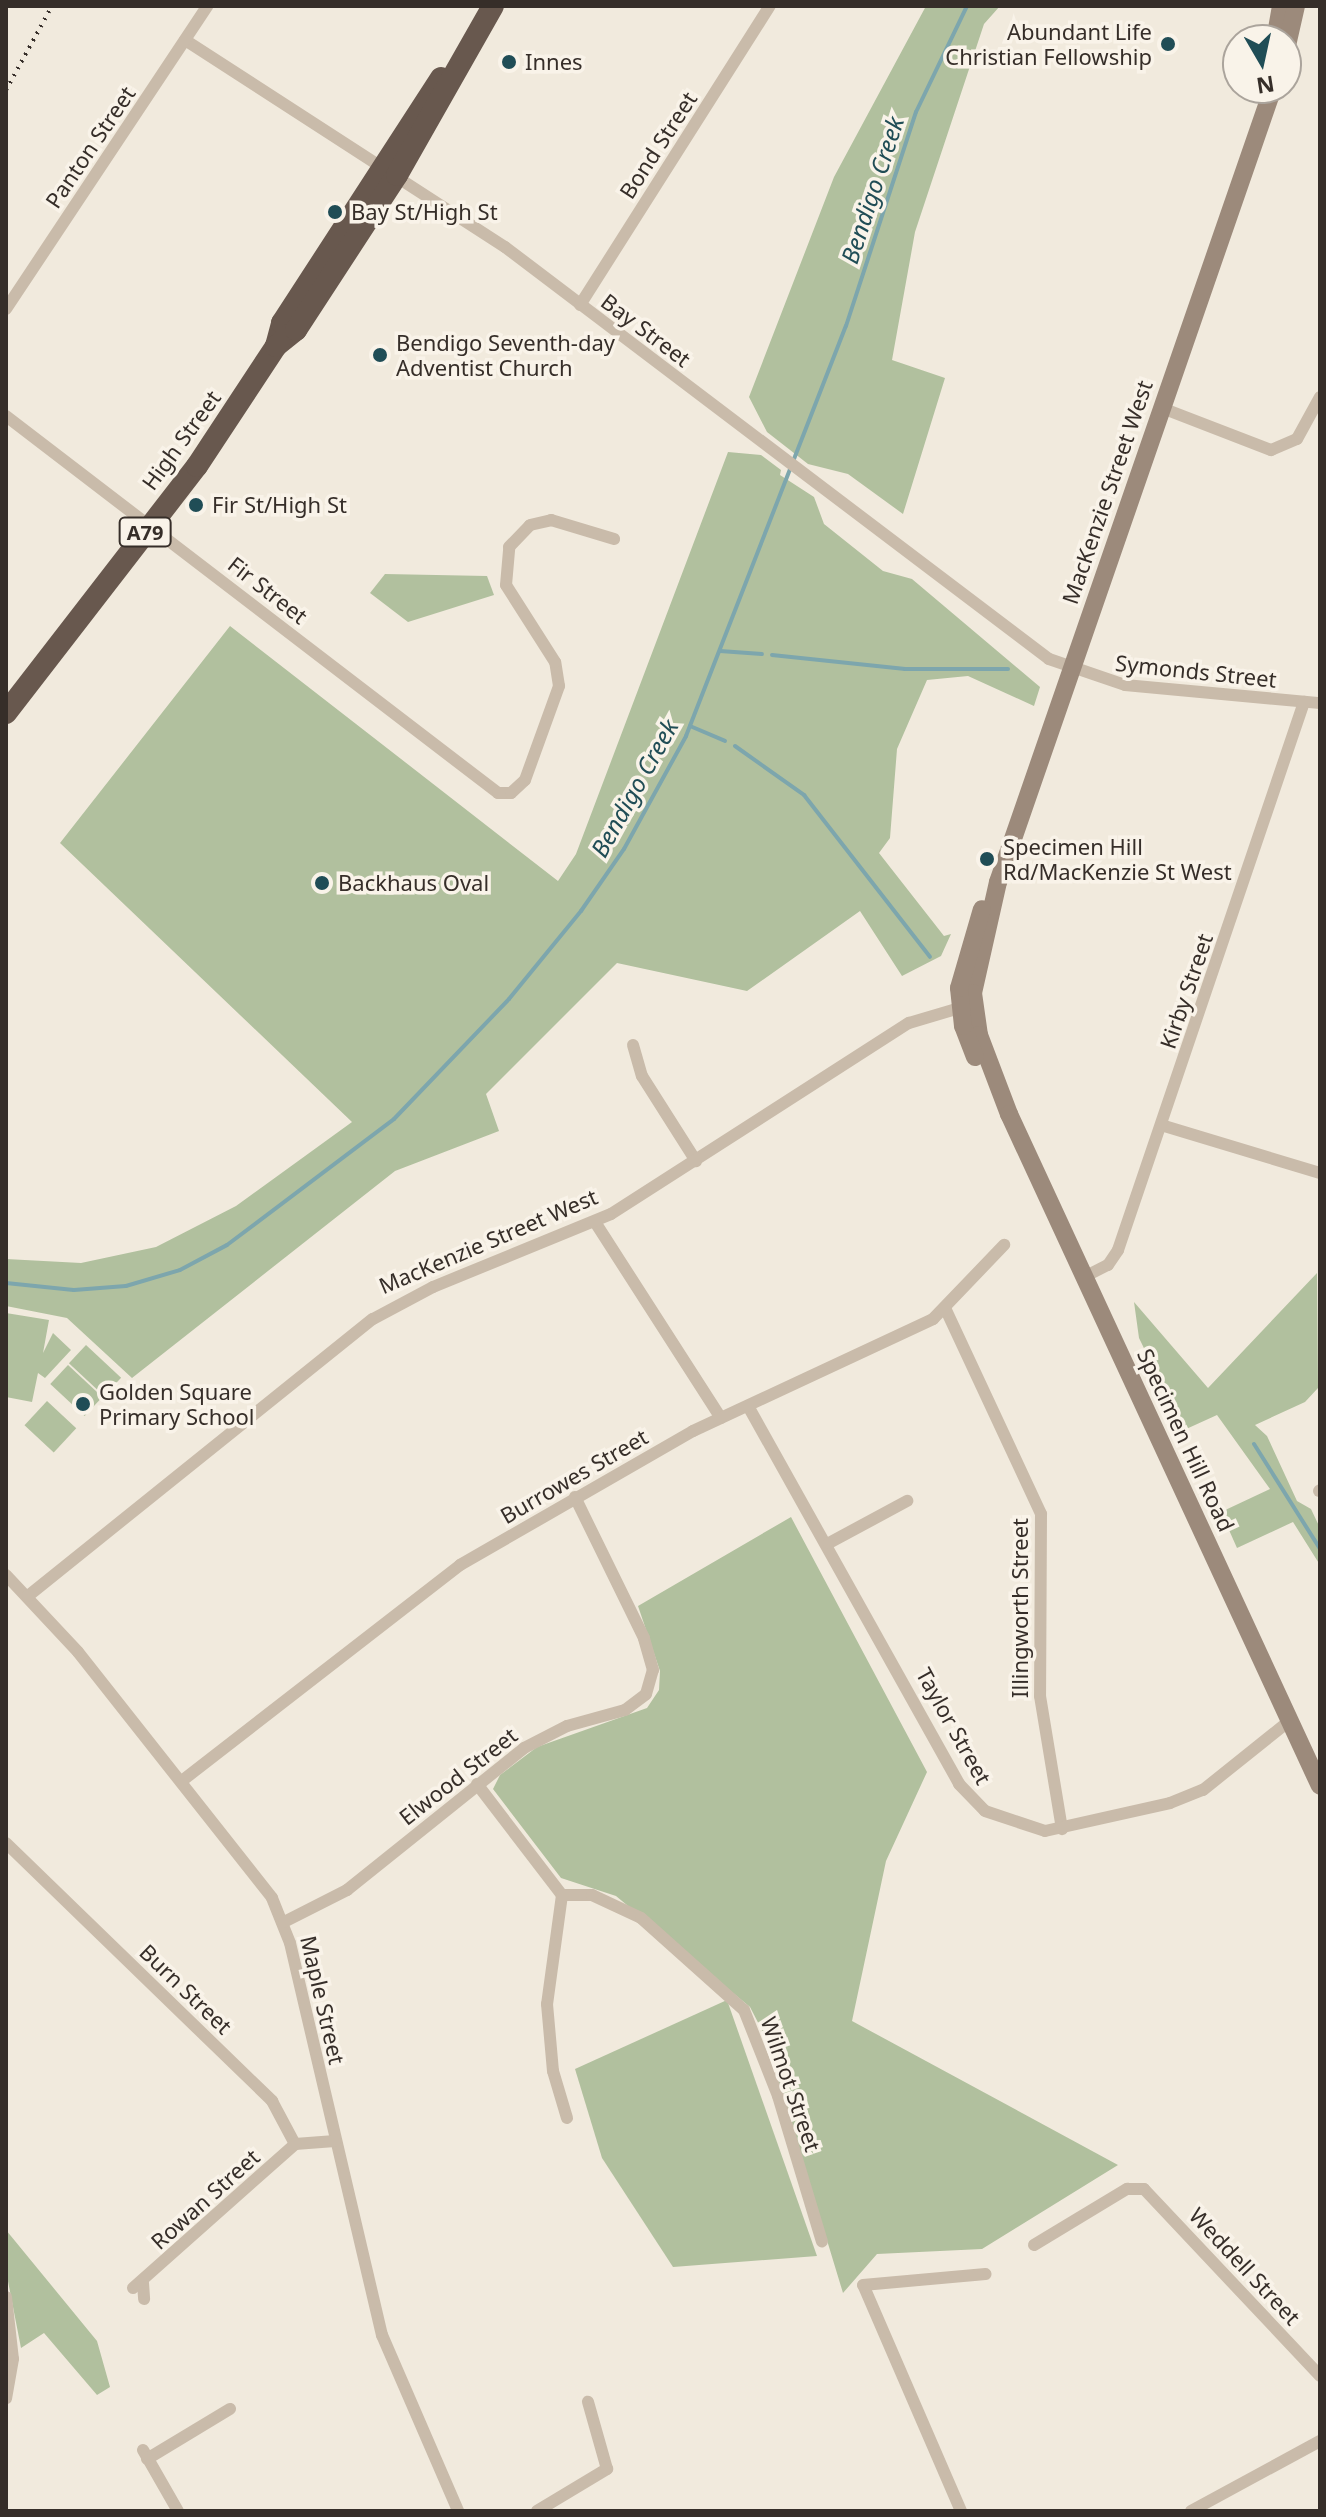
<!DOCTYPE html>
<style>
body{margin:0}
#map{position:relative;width:1326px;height:2517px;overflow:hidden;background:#f1eadd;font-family:"Noto Sans",sans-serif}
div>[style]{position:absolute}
.green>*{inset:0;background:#b1c09e;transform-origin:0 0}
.stream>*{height:4px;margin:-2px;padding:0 2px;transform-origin:2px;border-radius:2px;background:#7da6ad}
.minor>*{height:12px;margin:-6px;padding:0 6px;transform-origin:6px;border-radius:6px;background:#c9bbaa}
.secondary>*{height:18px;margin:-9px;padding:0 9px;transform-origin:9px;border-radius:9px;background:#9c8a7b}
.trunk>*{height:22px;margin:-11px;padding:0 11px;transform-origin:11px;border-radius:11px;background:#68584e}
.rail>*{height:4px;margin-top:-2px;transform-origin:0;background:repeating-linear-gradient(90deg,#362e29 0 2px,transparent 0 8px)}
.dots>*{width:22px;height:22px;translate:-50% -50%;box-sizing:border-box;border:4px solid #f9f3e9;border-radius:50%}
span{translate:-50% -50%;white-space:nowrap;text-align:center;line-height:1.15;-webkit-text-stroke:7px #f9f3e9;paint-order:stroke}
.shield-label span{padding:2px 6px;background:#f9f3e9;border:2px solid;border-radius:6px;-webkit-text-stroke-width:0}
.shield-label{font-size:20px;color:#362e29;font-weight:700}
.poi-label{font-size:22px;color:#362e29}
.right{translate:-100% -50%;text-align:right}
.left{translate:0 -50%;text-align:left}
.street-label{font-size:22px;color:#362e29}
.water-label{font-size:24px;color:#204d56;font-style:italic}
.frame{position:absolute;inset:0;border:8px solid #362e29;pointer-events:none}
.north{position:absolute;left:1222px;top:24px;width:80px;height:80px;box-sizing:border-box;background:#f9f3e9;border:2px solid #aba49c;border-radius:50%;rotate:171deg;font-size:22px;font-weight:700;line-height:32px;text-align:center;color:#362e29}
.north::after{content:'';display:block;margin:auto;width:28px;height:36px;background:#204d56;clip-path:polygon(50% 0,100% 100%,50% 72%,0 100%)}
</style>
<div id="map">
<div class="green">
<i style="clip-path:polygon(926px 6px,1000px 6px,984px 24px,915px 232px,892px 360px,945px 378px,903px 514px,848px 474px,808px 464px,767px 432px,749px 397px,834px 177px)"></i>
<i style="clip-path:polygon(728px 452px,761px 455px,781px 470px,780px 475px,814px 497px,824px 524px,883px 571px,912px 579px,1040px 687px,1034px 706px,968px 676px,927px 680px,897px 749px,890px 838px,879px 853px,944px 936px,951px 934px,941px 956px,902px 976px,860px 911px,747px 991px,617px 963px,486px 1094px,499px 1131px,395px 1171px,132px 1378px,67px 1318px,6px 1306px,6px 1259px,81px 1263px,156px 1247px,236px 1206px,352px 1122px,60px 843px,230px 626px,558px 881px,576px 854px)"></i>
<i style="clip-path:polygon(385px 574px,487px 576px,494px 595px,408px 622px,370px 593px)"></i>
<i style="clip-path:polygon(1317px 1273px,1318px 1388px,1305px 1402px,1255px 1425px,1267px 1436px,1297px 1501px,1311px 1509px,1320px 1528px,1320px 1565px,1293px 1522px,1237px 1548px,1221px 1512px,1270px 1489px,1217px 1415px,1184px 1430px,1139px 1338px,1134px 1302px,1208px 1388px)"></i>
<i style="clip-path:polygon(6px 1313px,49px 1320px,43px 1353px,53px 1333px,71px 1350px,45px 1378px,38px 1373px,32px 1402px,6px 1397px)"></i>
<i style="left:86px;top:1345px;width:48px;height:25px;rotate:43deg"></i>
<i style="left:68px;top:1365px;width:47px;height:26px;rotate:43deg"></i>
<i style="left:47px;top:1401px;width:40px;height:33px;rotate:43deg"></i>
<i style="clip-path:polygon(791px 1517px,927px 1772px,886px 1861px,852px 2021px,1118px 2165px,982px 2249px,877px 2254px,843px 2293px,765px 2036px,750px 2007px,616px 1896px,561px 1878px,493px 1789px,500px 1775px,537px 1747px,647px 1708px,659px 1690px,660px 1671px,638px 1606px)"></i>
<i style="clip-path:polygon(727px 2000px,817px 2256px,673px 2267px,602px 2158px,575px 2069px)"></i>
<i style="clip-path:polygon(6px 2230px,97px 2341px,110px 2387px,97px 2395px,44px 2333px,21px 2348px,6px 2271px)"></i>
</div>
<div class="stream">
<i style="left:720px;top:651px;width:42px;rotate:4.1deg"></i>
<i style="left:772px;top:655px;width:134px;rotate:6deg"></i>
<i style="left:905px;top:669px;width:103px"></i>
<i style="left:690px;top:726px;width:38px;rotate:23deg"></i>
<i style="left:735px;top:746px;width:85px;rotate:35.4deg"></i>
<i style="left:804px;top:795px;width:205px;rotate:52.1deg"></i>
<i style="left:6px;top:1283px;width:68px;rotate:5.9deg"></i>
<i style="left:74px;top:1290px;width:52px;rotate:-4.4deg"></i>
<i style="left:126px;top:1286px;width:56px;rotate:-16.5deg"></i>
<i style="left:180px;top:1270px;width:53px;rotate:-28deg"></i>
<i style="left:227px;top:1245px;width:209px;rotate:-37deg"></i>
<i style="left:394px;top:1119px;width:166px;rotate:-46.2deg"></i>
<i style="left:509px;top:999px;width:114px;rotate:-50.7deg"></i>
<i style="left:581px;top:911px;width:75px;rotate:-55.3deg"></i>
<i style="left:624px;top:849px;width:129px;rotate:-61.2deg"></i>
<i style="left:686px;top:736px;width:440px;rotate:-68.7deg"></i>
<i style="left:846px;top:326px;width:225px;rotate:-71.9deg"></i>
<i style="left:916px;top:112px;width:118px;rotate:-64.3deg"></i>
<i style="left:1254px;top:1444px;width:124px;rotate:57.8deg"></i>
</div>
<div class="minor">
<i style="left:185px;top:40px;width:381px;rotate:32.9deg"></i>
<i style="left:505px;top:247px;width:682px;rotate:37.14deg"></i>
<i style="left:1049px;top:659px;width:80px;rotate:18.9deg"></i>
<i style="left:1125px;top:685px;width:196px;rotate:5.3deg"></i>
<i style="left:580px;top:305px;width:354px;rotate:-57.6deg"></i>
<i style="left:6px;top:309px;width:364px;rotate:-56.4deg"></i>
<i style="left:1162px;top:408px;width:117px;rotate:21.1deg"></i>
<i style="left:1271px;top:450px;width:28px;rotate:-23deg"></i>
<i style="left:1297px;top:439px;width:48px;rotate:-61.3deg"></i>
<i style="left:6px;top:416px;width:620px;rotate:37.46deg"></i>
<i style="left:498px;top:793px;width:13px"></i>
<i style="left:511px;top:793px;width:19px;rotate:-43deg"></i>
<i style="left:525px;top:780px;width:100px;rotate:-70.1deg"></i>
<i style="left:559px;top:686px;width:24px;rotate:-99deg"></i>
<i style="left:555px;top:662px;width:91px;rotate:-122.5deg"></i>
<i style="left:506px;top:585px;width:38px;rotate:-85deg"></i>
<i style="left:509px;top:547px;width:30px;rotate:-46deg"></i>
<i style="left:530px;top:525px;width:22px;rotate:-13deg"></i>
<i style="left:551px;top:520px;width:66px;rotate:16.8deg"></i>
<i style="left:633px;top:1045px;width:32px;rotate:74deg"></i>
<i style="left:642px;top:1076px;width:101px;rotate:57.6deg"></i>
<i style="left:1161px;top:1125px;width:166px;rotate:16.8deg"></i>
<i style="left:595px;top:1222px;width:233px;rotate:57.3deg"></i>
<i style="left:1084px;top:1277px;width:27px;rotate:-27deg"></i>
<i style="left:1108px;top:1265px;width:18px;rotate:-56deg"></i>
<i style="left:1118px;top:1250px;width:579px;rotate:-71.25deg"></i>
<i style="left:946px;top:1310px;width:225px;rotate:65deg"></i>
<i style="left:1041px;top:1514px;width:182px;rotate:90.3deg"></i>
<i style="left:1040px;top:1696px;width:135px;rotate:80.6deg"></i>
<i style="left:748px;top:1406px;width:433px;rotate:60.8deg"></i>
<i style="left:959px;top:1784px;width:37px;rotate:46deg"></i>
<i style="left:985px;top:1811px;width:63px;rotate:18.4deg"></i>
<i style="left:1045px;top:1831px;width:128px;rotate:-12.6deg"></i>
<i style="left:1170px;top:1803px;width:35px;rotate:-22deg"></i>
<i style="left:1203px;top:1790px;width:110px;rotate:-38.7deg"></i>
<i style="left:1319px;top:1491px;width:1px;rotate:-45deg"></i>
<i style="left:829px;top:1543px;width:89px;rotate:-28.3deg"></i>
<i style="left:6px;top:1575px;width:105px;rotate:46.9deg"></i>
<i style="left:78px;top:1652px;width:313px;rotate:51.7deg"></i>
<i style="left:272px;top:1898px;width:48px;rotate:68.2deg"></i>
<i style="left:290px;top:1943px;width:403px;rotate:76.8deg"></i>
<i style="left:382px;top:2335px;width:192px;rotate:66.6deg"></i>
<i style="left:28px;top:1596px;width:442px;rotate:-38.8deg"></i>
<i style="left:373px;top:1319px;width:68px;rotate:-28.1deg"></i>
<i style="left:433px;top:1287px;width:192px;rotate:-22.3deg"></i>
<i style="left:611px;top:1214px;width:354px;rotate:-32.7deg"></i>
<i style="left:909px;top:1023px;width:59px;rotate:-16.6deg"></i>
<i style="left:183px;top:1780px;width:351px;rotate:-37.8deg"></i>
<i style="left:460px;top:1565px;width:269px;rotate:-29.9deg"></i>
<i style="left:693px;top:1431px;width:265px;rotate:-25deg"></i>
<i style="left:933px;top:1319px;width:103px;rotate:-46.2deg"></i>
<i style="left:477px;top:1784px;width:140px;rotate:52.6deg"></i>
<i style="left:562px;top:1895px;width:110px;rotate:97.8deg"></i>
<i style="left:547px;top:2004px;width:67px;rotate:84.9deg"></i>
<i style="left:553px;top:2071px;width:49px;rotate:73.4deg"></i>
<i style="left:6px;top:1843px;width:371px;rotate:44.1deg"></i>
<i style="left:272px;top:2101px;width:49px;rotate:61.9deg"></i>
<i style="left:295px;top:2144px;width:40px;rotate:-4.3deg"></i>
<i style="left:562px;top:1895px;width:30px"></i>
<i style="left:592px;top:1895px;width:54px;rotate:25.1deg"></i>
<i style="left:641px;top:1918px;width:138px;rotate:41.8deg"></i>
<i style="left:744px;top:2010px;width:92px;rotate:68.4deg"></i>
<i style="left:778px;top:2096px;width:152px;rotate:73.2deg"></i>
<i style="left:284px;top:1922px;width:71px;rotate:-26.9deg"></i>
<i style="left:347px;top:1890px;width:227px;rotate:-38.7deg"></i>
<i style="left:524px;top:1748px;width:48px;rotate:-27.1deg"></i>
<i style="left:567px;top:1726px;width:60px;rotate:-15.4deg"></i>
<i style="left:625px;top:1710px;width:26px;rotate:-37deg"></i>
<i style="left:646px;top:1694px;width:25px;rotate:-74deg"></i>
<i style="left:653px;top:1670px;width:33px;rotate:-106deg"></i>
<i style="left:644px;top:1638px;width:157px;rotate:-116.1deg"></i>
<i style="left:1034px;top:2245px;width:109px;rotate:-31.1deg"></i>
<i style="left:1127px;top:2189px;width:17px"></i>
<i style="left:1144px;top:2189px;width:257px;rotate:46.7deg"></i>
<i style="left:143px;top:2283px;width:16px;rotate:86deg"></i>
<i style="left:133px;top:2288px;width:217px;rotate:-41.6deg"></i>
<i style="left:6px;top:2297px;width:62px;rotate:83.6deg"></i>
<i style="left:13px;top:2359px;width:40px;rotate:100deg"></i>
<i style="left:143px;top:2450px;width:70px;rotate:60.2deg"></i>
<i style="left:147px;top:2459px;width:97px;rotate:-31.1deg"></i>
<i style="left:537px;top:2511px;width:82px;rotate:-31deg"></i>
<i style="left:607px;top:2469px;width:70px;rotate:-105.8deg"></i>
<i style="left:961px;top:2511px;width:246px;rotate:-113.4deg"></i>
<i style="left:863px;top:2285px;width:123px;rotate:-5.1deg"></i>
<i style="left:1191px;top:2511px;width:147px;rotate:-28.5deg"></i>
</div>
<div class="secondary">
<i style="left:1275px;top:40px;width:35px;rotate:-80deg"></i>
<i style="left:1286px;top:50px;width:45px;rotate:-77.2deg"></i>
<i style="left:1273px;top:88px;width:840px;rotate:109.1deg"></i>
<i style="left:998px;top:882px;width:114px;rotate:102.7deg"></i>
<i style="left:973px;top:993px;width:42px;rotate:81.9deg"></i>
<i style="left:979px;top:1035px;width:85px;rotate:69.2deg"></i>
<i style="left:1009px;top:1114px;width:740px;rotate:65.17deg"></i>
<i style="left:975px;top:1057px;width:33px;rotate:-111deg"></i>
<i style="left:963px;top:1026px;width:38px;rotate:-96deg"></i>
<i style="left:959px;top:988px;width:82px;rotate:-73.8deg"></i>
</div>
<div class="trunk">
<i style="left:276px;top:346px;width:24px;rotate:-75deg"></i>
<i style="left:282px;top:323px;width:292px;rotate:-57deg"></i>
<i style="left:6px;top:713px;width:312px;rotate:-52.3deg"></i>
<i style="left:197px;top:466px;width:144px;rotate:-56.6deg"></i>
<i style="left:276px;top:346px;width:26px;rotate:-39deg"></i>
<i style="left:296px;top:330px;width:185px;rotate:-56.9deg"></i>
<i style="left:397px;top:175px;width:194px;rotate:-60.4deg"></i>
</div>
<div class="rail">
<i style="left:6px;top:90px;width:96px;rotate:-61.3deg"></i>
</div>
<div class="dots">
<i style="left:1168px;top:44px;background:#204d56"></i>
<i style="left:509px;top:62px;background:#204d56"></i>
<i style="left:335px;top:212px;background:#204d56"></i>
<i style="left:380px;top:355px;background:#204d56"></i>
<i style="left:196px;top:505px;background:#204d56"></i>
<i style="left:987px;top:859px;background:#204d56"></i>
<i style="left:322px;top:883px;background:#204d56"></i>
<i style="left:83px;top:1404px;background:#204d56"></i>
</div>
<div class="shield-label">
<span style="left:145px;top:532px">A79</span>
</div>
<div class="poi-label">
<span class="right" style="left:1152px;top:44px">Abundant Life<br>Christian Fellowship</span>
<span class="left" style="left:525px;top:62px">Innes</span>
<span class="left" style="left:351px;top:212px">Bay St/High St</span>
<span class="left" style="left:396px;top:355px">Bendigo Seventh-day<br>Adventist Church</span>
<span class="left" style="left:212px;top:505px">Fir St/High St</span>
<span class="left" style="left:1003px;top:859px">Specimen Hill<br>Rd/MacKenzie St West</span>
<span class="left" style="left:338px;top:883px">Backhaus Oval</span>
<span class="left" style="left:99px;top:1404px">Golden Square<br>Primary School</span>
</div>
<div class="street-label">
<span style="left:658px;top:145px;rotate:-57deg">Bond Street</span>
<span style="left:90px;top:147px;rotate:-56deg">Panton Street</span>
<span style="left:646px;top:330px;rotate:37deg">Bay Street</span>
<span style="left:181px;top:440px;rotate:-54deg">High Street</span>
<span style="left:1107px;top:492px;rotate:-71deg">MacKenzie Street West</span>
<span style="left:268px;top:590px;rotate:38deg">Fir Street</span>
<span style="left:1196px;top:671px;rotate:6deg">Symonds Street</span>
<span style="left:1186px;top:991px;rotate:-71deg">Kirby Street</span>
<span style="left:488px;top:1241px;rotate:-23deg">MacKenzie Street West</span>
<span style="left:1186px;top:1440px;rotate:65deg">Specimen Hill Road</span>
<span style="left:574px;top:1476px;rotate:-30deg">Burrowes Street</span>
<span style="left:1020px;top:1608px;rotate:-90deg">Illingworth Street</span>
<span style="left:954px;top:1726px;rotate:61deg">Taylor Street</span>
<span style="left:458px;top:1776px;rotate:-38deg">Elwood Street</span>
<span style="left:186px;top:1989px;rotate:44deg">Burn Street</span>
<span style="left:323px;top:2000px;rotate:77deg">Maple Street</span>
<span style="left:791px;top:2084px;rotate:71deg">Wilmot Street</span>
<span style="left:205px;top:2199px;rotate:-42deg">Rowan Street</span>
<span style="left:1245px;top:2266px;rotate:47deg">Weddell Street</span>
</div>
<div class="water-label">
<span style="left:872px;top:190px;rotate:-72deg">Bendigo Creek</span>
<span style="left:634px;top:788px;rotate:-61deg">Bendigo Creek</span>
</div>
<div class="frame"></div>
<div class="north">N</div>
</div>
